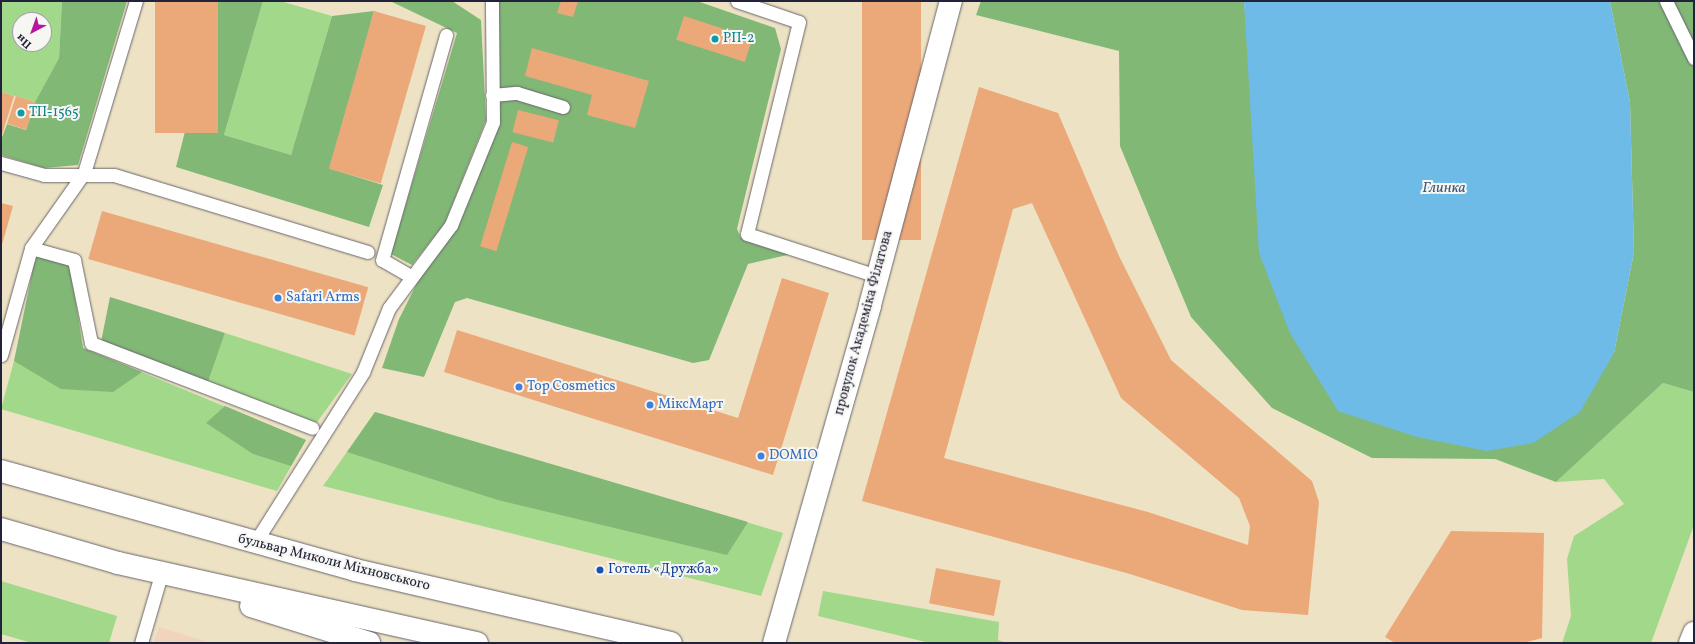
<!DOCTYPE html>
<meta charset="utf-8">
<style>
body{margin:0}
#map{position:relative;width:1695px;height:644px;overflow:hidden;background:#ede2c4;font-family:Vollkorn,serif}
div>[style]{position:absolute}
.built>*{inset:0;background:#f2d4be}
.green>*{inset:0;background:#a2d88a}
.forest>*{inset:0;background:#81b876}
.water>*{inset:0;background:#6ebbe8}
.building>*{inset:0;background:#eba879;transform-origin:0 0}
.roads{filter:drop-shadow(0 0 1px #69656b) drop-shadow(0 0 1px #69656b)}
.service>*{height:13px;margin:-6.5px;padding:0 6.5px;transform-origin:6.5px;border-radius:6.5px;background:#fff}
.minor>*{height:22px;margin:-11px;padding:0 11px;transform-origin:11px;border-radius:11px;background:#fff}
.primary>*{height:22px;margin:-11px;padding:0 11px;transform-origin:11px;border-radius:11px;background:#fff}
.trunk>*{height:22px;margin:-11px;padding:0 11px;transform-origin:11px;border-radius:11px;background:#fff}
.dots>*{width:11px;height:11px;translate:-50% -50%;box-sizing:border-box;border:2px solid #f6f6f2;border-radius:50%}
span{translate:-50% -50%;white-space:nowrap;text-align:center;line-height:1.15;-webkit-text-stroke:4px #f6f6f2;paint-order:stroke}
.culture-label{font-size:14px;color:#0d838f}
.left{translate:0 -50%;text-align:left}
.shop-label{font-size:14px;color:#366cbe}
.street-label{font-size:14px;color:#22223b}
.transit-label{font-size:14px;color:#164399}
.water-label{font-size:15px;color:#3d5878;font-style:italic}
.frame{position:absolute;inset:0;border:2px solid #22223b;pointer-events:none}
.north{position:absolute;left:12px;top:12px;width:40px;height:40px;box-sizing:border-box;background:#f6f6f2;border:1px solid #a1a1a9;border-radius:50%;rotate:221deg;font-size:11px;font-weight:700;line-height:16px;text-align:center;color:#22223b}
.north::after{content:'';display:block;margin:auto;width:14px;height:18px;background:#b5179e;clip-path:polygon(50% 0,100% 100%,50% 72%,0 100%)}
</style>
<div id="map">
<div class="built">
<i style="clip-path:polygon(159px 627px,212px 643px,153px 643px)"></i>
</div>
<div class="green">
<i style="clip-path:polygon(evenodd,1px 1px,62px 1px,59px 58px,35px 102px,1px 92px,1px 1px,20px 20px,44px 20px,44px 44px,20px 44px,20px 20px)"></i>
<i style="clip-path:polygon(263px 1px,280px 1px,332px 16px,291px 155px,224px 135px)"></i>
<i style="clip-path:polygon(71px 264px,83px 348px,306px 440px,277px 491px,1px 409px,14px 361px)"></i>
<i style="clip-path:polygon(225px 333px,352px 374px,315px 425px,208px 382px)"></i>
<i style="clip-path:polygon(1663px 383px,1694px 392px,1694px 525px,1651px 643px,1562px 643px,1571px 616px,1567px 559px,1574px 536px,1624px 504px,1604px 479px,1556px 482px)"></i>
<i style="clip-path:polygon(375px 412px,783px 533px,761px 596px,323px 486px)"></i>
<i style="clip-path:polygon(1px 581px,117px 616px,109px 643px,32px 643px,1px 634px)"></i>
<i style="clip-path:polygon(823px 591px,999px 622px,998px 640px,1006px 643px,930px 643px,818px 616px)"></i>
</div>
<div class="forest">
<i style="clip-path:polygon(62px 1px,127px 1px,78px 165px,44px 168px,1px 155px,1px 140px,7px 124px,26px 130px,35px 102px,59px 58px)"></i>
<i style="clip-path:polygon(218px 1px,263px 1px,224px 135px,291px 155px,332px 16px,374px 11px,331px 169px,383px 185px,369px 227px,176px 167px)"></i>
<i style="clip-path:polygon(390px 1px,452px 1px,481px 20px,486px 120px,445px 223px,412px 265px,391px 254px,457px 33px)"></i>
<i style="clip-path:polygon(498px 1px,697px 1px,775px 28px,781px 49px,737px 229px,741px 238px,796px 253px,748px 264px,709px 360px,693px 363px,467px 298px,455px 302px,424px 377px,382px 368px,399px 319px,497px 124px)"></i>
<i style="clip-path:polygon(981px 1px,1244px 1px,1252px 86px,1614px 353px,1634px 252px,1630px 103px,1610px 1px,1694px 1px,1694px 392px,1663px 383px,1556px 482px,1495px 459px,1372px 458px,1272px 408px,1191px 317px,1120px 146px,1119px 51px,976px 15px)"></i>
<i style="clip-path:polygon(36px 254px,69px 264px,83px 348px,142px 372px,113px 392px,61px 389px,14px 361px)"></i>
<i style="clip-path:polygon(110px 297px,225px 333px,208px 382px,101px 342px)"></i>
<i style="clip-path:polygon(225px 406px,306px 440px,291px 466px,253px 454px,206px 423px)"></i>
<i style="clip-path:polygon(375px 412px,432px 429px,748px 522px,727px 555px,498px 500px,347px 452px)"></i>
</div>
<div class="water">
<i style="clip-path:polygon(1244px 1px,1610px 1px,1630px 103px,1634px 252px,1614px 353px,1580px 412px,1533px 443px,1487px 451px,1417px 437px,1338px 411px,1290px 333px,1259px 253px)"></i>
</div>
<div class="building">
<i style="left:155px;top:1px;width:63px;height:132px"></i>
<i style="clip-path:polygon(561px 1px,578px 1px,573px 17px,557px 13px)"></i>
<i style="left:862px;top:1px;width:59px;height:239px"></i>
<i style="left:374px;top:11px;width:54px;height:164px;rotate:16deg"></i>
<i style="left:684px;top:16px;width:72px;height:25px;rotate:18deg"></i>
<i style="clip-path:polygon(532px 48px,649px 81px,635px 128px,587px 115px,592px 95px,525px 76px)"></i>
<i style="clip-path:polygon(evenodd,979px 87px,1058px 113px,1119px 256px,1171px 360px,1312px 481px,1319px 502px,1308px 615px,1242px 610px,1130px 574px,862px 501px,979px 87px,1032px 203px,1121px 398px,1239px 498px,1250px 526px,1248px 545px,1148px 512px,944px 458px,1013px 209px,1032px 203px)"></i>
<i style="clip-path:polygon(1px 92px,14px 96px,1px 138px)"></i>
<i style="left:16px;top:96px;width:20px;height:29px;rotate:18deg"></i>
<i style="left:518px;top:110px;width:42px;height:23px;rotate:14deg"></i>
<i style="left:512px;top:142px;width:17px;height:109px;rotate:17deg"></i>
<i style="clip-path:polygon(1px 203px,13px 206px,1px 248px)"></i>
<i style="left:102px;top:211px;width:277px;height:50px;rotate:16deg"></i>
<i style="clip-path:polygon(782px 278px,829px 293px,773px 475px,444px 372px,457px 330px,738px 418px)"></i>
<i style="clip-path:polygon(1451px 531px,1544px 533px,1542px 638px,1523px 643px,1395px 643px,1385px 637px)"></i>
<i style="left:936px;top:568px;width:66px;height:36px;rotate:11deg"></i>
</div>
<div class="roads">
<div class="service">
<i style="left:737px;top:1px;width:65px;rotate:18.7deg"></i>
<i style="left:799px;top:22px;width:218px;rotate:103.8deg"></i>
<i style="left:747px;top:234px;width:137px;rotate:17.9deg"></i>
<i style="left:1666px;top:1px;width:64px;rotate:63.8deg"></i>
<i style="left:492px;top:95px;width:25px;rotate:-5deg"></i>
<i style="left:517px;top:93px;width:48px;rotate:16.9deg"></i>
<i style="left:1px;top:163px;width:45px;rotate:15.6deg"></i>
<i style="left:44px;top:175px;width:70px"></i>
<i style="left:114px;top:175px;width:265px;rotate:16.9deg"></i>
<i style="left:31px;top:248px;width:45px;rotate:15.6deg"></i>
<i style="left:74px;top:260px;width:85px;rotate:78.4deg"></i>
<i style="left:91px;top:343px;width:237px;rotate:21deg"></i>
<i style="left:412px;top:277px;width:34px;rotate:-150deg"></i>
<i style="left:382px;top:260px;width:234px;rotate:-74.1deg"></i>
<i style="left:1px;top:355px;width:111px;rotate:-74.3deg"></i>
<i style="left:31px;top:248px;width:92px;rotate:-54.8deg"></i>
<i style="left:84px;top:173px;width:180px;rotate:-73.2deg"></i>
<i style="left:254px;top:544px;width:204px;rotate:-57.6deg"></i>
<i style="left:363px;top:372px;width:69px;rotate:-67.9deg"></i>
<i style="left:389px;top:308px;width:104px;rotate:-53.2deg"></i>
<i style="left:451px;top:225px;width:111px;rotate:-67.8deg"></i>
<i style="left:493px;top:122px;width:121px;rotate:-90.5deg"></i>
<i style="left:141px;top:643px;width:68px;rotate:-73.7deg"></i>
</div>
<div class="minor">
<i style="left:774px;top:643px;width:351px;rotate:-74.1deg"></i>
<i style="left:870px;top:305px;width:315px;rotate:-75.1deg"></i>
</div>
<div class="primary">
<i style="left:1690px;top:643px;width:11px;rotate:-68deg"></i>
</div>
<div class="trunk">
<i style="left:1px;top:471px;width:368px;rotate:15.6deg"></i>
<i style="left:355px;top:570px;width:324px;rotate:13deg"></i>
<i style="left:1px;top:529px;width:122px;rotate:16.2deg"></i>
<i style="left:118px;top:563px;width:368px;rotate:12.6deg"></i>
<i style="left:251px;top:606px;width:124px;rotate:17.4deg"></i>
</div>
</div>
<div class="dots">
<i style="left:715px;top:39px;background:#0f9aa8"></i>
<i style="left:21px;top:113px;background:#0f9aa8"></i>
<i style="left:278px;top:298px;background:#3f7fe0"></i>
<i style="left:519px;top:387px;background:#3f7fe0"></i>
<i style="left:650px;top:405px;background:#3f7fe0"></i>
<i style="left:761px;top:456px;background:#3f7fe0"></i>
<i style="left:600px;top:570px;background:#1a4fb4"></i>
</div>
<div class="culture-label">
<span class="left" style="left:723px;top:39px">РП-2</span>
<span class="left" style="left:29px;top:113px">ТП-1565</span>
</div>
<div class="shop-label">
<span class="left" style="left:286px;top:298px">Safari Arms</span>
<span class="left" style="left:527px;top:387px">Top Cosmetics</span>
<span class="left" style="left:658px;top:405px">МіксМарт</span>
<span class="left" style="left:769px;top:456px">DOMIO</span>
</div>
<div class="street-label">
<span style="left:864px;top:323px;rotate:-75deg">провулок Академіка Філатова</span>
<span style="left:334px;top:563px;rotate:14deg">бульвар Миколи Міхновського</span>
</div>
<div class="transit-label">
<span class="left" style="left:608px;top:570px">Готель «Дружба»</span>
</div>
<div class="water-label">
<span style="left:1444px;top:189px">Глинка</span>
</div>
<div class="frame"></div>
<div class="north">Пн</div>
</div>
